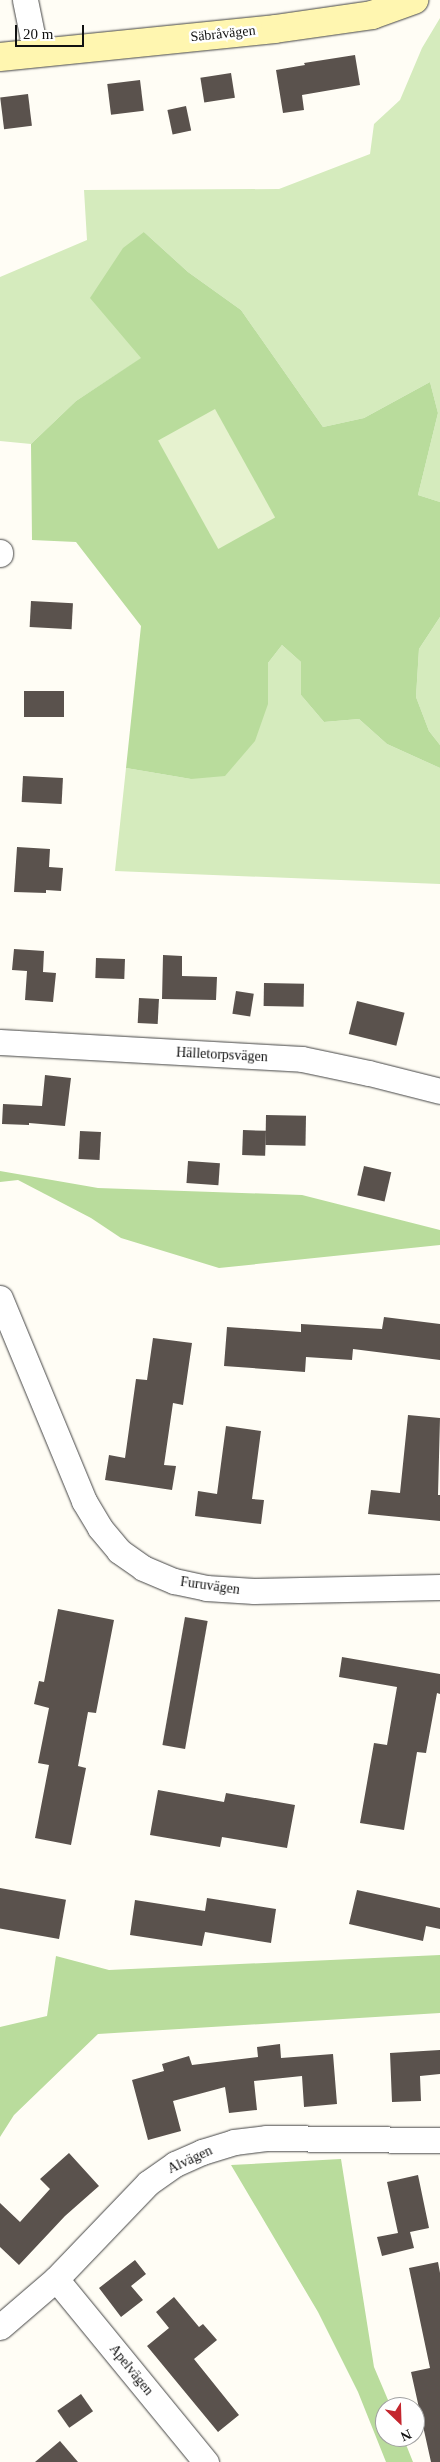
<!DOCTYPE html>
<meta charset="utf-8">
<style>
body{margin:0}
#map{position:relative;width:440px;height:2462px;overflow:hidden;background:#fffdf5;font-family:Georgia,serif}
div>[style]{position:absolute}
.green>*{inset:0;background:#d5ebbd}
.forest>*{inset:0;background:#b9dc9c}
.pitch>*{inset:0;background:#e6f2cf;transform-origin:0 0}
.building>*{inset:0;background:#5a524d;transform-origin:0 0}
.roads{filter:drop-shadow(0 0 1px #444) drop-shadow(0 0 1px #444)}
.street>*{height:25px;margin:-12.5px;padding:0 12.5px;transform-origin:12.5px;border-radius:12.5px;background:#fff}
.secondary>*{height:28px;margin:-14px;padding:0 14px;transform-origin:14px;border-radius:14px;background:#fff6b0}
span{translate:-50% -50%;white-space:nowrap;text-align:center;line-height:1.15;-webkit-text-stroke:5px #fff;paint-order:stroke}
.street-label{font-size:14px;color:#111}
.north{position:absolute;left:375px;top:2397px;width:50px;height:50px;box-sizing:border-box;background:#fff;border:1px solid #a0a0a0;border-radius:50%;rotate:156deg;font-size:14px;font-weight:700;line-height:20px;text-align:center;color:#111}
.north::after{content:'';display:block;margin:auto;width:18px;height:22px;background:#c4262e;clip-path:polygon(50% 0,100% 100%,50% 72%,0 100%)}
.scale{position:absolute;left:15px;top:25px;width:69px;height:22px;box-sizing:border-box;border:2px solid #111;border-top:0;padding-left:6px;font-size:15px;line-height:18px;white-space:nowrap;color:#111;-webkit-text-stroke:4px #fff;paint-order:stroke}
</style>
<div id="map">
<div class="green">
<i style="clip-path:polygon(440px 18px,440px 502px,418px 495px,438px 413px,430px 382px,364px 418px,323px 427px,241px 310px,188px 272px,144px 232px,142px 358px,76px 401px,31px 444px,0 441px,0 277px,87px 240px,84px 190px,279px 189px,370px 154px,374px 124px,400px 100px,422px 48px)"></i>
<i style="clip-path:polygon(440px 617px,440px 745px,429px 731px,416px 697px,419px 649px)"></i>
<i style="clip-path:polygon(282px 645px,301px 662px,301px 695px,324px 722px,359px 719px,387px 744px,440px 768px,440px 884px,115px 871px,126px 768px,191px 779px,268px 703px,268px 663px)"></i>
</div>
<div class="forest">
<i style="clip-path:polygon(144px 232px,188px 272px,241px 310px,323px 427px,364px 418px,430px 382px,438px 413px,418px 495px,440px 502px,440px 617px,419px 649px,416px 697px,429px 731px,440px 745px,440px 768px,387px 744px,359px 719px,324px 722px,301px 695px,301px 662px,282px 645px,268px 663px,268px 704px,255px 741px,225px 776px,191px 779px,126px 768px,141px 626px,76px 542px,32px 540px,31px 444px,76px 401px,141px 358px,90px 298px,123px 248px)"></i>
<i style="clip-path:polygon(0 1171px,98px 1188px,302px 1195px,440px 1230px,440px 1245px,219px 1268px,121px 1238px,91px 1218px,18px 1180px,0 1182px)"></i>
<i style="clip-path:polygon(440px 1955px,440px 2013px,98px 2034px,14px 2115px,0 2137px,0 2027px,47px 2016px,56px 1956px,109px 1970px)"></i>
<i style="clip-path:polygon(341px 2159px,374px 2367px,391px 2407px,385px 2407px,385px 2437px,403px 2437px,413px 2462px,386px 2462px,358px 2392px,318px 2312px,231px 2165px)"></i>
</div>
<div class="pitch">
<i style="left:215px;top:409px;width:124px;height:65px;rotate:61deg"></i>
</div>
<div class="building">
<i style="clip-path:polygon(355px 55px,360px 85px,302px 95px,304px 110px,283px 113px,276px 70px,305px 65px,304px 63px)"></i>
<i style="left:231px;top:73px;width:25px;height:31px;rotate:81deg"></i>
<i style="left:140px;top:80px;width:31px;height:33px;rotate:83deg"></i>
<i style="left:28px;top:94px;width:32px;height:28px;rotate:83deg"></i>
<i style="left:186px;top:106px;width:25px;height:19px;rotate:78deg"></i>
<i style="left:31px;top:601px;width:42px;height:26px;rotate:3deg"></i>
<i style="left:24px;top:691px;width:40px;height:26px"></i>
<i style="left:23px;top:776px;width:40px;height:26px;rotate:3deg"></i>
<i style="clip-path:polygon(17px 847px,50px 849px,49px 867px,63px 868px,61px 891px,46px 890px,46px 893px,14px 892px)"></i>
<i style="clip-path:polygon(14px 949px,44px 951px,43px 972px,56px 973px,53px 1002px,25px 1000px,27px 971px,12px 970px)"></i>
<i style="clip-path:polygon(163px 955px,182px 956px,182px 976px,217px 977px,216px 1000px,162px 999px)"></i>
<i style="left:96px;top:958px;width:29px;height:20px;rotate:2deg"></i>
<i style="left:264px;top:983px;width:40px;height:23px;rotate:1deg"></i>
<i style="left:236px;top:991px;width:18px;height:23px;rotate:9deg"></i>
<i style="left:139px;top:998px;width:20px;height:25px;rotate:3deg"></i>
<i style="left:357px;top:1001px;width:49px;height:34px;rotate:14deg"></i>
<i style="clip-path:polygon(45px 1075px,71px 1078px,65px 1126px,29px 1123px,29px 1125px,2px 1124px,3px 1104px,42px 1106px)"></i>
<i style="left:266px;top:1115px;width:40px;height:30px;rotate:1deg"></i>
<i style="left:243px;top:1130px;width:23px;height:25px;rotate:2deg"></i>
<i style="left:80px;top:1131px;width:21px;height:28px;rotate:3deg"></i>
<i style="left:188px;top:1161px;width:32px;height:22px;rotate:4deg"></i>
<i style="left:364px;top:1166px;width:28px;height:30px;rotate:13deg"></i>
<i style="clip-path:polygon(384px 1317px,440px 1324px,440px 1360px,353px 1349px,352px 1360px,306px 1357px,305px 1372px,224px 1366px,227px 1327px,301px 1332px,301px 1324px,382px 1329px)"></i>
<i style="clip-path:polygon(153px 1338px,192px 1343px,183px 1405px,173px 1403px,164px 1465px,176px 1466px,172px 1490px,105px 1480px,109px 1455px,125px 1458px,136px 1379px,147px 1380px)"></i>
<i style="clip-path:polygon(408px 1415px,440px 1418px,438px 1495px,440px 1495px,440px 1521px,368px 1514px,371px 1490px,400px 1493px)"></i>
<i style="clip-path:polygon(226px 1426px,261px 1431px,252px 1499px,264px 1500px,261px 1524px,195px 1516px,198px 1491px,217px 1494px)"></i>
<i style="clip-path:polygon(58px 1609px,114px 1620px,96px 1713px,88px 1712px,78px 1766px,86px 1768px,71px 1845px,35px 1838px,49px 1765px,38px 1763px,49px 1708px,34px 1704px,39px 1681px,44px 1682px)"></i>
<i style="left:185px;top:1617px;width:23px;height:130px;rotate:10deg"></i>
<i style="clip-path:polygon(342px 1657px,440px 1674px,440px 1694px,437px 1693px,426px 1753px,417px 1752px,404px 1830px,360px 1823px,374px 1743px,387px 1745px,397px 1687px,339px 1677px)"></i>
<i style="clip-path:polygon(158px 1790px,224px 1802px,226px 1793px,295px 1805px,287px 1848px,222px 1837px,220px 1847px,150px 1835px)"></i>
<i style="left:0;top:1888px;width:67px;height:40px;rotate:10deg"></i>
<i style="clip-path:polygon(357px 1890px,440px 1908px,440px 1929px,426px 1926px,423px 1941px,349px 1924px)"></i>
<i style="clip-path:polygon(207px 1898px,276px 1909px,271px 1943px,205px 1932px,202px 1946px,130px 1935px,135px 1900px,205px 1911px)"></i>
<i style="clip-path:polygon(280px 2044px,281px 2058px,333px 2054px,337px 2104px,304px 2107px,302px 2076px,254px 2081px,257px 2110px,229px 2113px,225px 2087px,173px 2101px,181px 2131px,148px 2140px,132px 2080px,164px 2071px,162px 2064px,189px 2056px,192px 2065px,258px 2057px,257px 2047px)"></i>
<i style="clip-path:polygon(440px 2050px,440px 2074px,420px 2076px,421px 2101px,392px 2102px,390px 2053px)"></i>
<i style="clip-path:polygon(69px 2153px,99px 2186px,65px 2216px,19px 2265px,0 2247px,0 2203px,20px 2222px,50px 2189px,40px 2179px)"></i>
<i style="clip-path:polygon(418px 2175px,429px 2228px,410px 2232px,414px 2248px,382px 2256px,377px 2237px,398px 2233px,387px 2182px)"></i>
<i style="clip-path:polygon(135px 2260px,146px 2274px,131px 2286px,143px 2300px,121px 2317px,99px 2288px)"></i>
<i style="clip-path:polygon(438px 2262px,440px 2273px,440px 2462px,431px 2462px,411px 2372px,430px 2368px,409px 2268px)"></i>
<i style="clip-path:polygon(174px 2297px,199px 2327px,203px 2324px,217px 2340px,194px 2359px,239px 2415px,218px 2432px,147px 2346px,169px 2328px,156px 2312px)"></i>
<i style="left:81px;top:2394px;width:21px;height:29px;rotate:55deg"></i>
<i style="clip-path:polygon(60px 2441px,78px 2462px,35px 2462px)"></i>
</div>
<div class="roads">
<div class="street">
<i style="left:25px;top:0;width:55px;rotate:78.5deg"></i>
<i style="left:0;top:552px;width:2px;rotate:90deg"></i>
<i style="left:0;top:1042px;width:302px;rotate:3.2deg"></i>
<i style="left:302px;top:1059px;width:68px;rotate:11.8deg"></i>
<i style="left:369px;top:1073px;width:73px;rotate:14.2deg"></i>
<i style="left:0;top:1298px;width:220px;rotate:67.5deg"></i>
<i style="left:84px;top:1501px;width:31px;rotate:59deg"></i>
<i style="left:100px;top:1528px;width:30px;rotate:50deg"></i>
<i style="left:119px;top:1551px;width:29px;rotate:35deg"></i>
<i style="left:143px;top:1568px;width:34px;rotate:23deg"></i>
<i style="left:174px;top:1581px;width:33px;rotate:12deg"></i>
<i style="left:206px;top:1588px;width:48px;rotate:3.6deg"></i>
<i style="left:254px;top:1591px;width:186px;rotate:-1.2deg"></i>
<i style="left:56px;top:2279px;width:237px;rotate:50.7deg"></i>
<i style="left:0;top:2327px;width:74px;rotate:-40.6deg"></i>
<i style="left:56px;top:2279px;width:133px;rotate:-46.2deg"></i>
<i style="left:148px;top:2183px;width:33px;rotate:-35deg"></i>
<i style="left:175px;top:2164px;width:30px;rotate:-24deg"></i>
<i style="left:202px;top:2152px;width:34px;rotate:-17deg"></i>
<i style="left:234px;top:2142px;width:32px;rotate:-7deg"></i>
<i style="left:266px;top:2138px;width:174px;rotate:0.7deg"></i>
</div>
<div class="secondary">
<i style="left:0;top:57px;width:276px;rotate:-5.8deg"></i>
<i style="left:275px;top:29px;width:98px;rotate:-8.2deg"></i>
<i style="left:372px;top:15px;width:45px;rotate:-19.7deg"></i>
</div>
</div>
<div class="street-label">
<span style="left:223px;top:34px;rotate:-6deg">Säbråvägen</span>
<span style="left:222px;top:1055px;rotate:3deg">Hälletorpsvägen</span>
<span style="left:210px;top:1586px;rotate:8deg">Furuvägen</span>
<span style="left:190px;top:2160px;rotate:-25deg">Alvägen</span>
<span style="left:131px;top:2370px;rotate:51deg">Apelvägen</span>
</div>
<div class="north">N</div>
<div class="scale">20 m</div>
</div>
